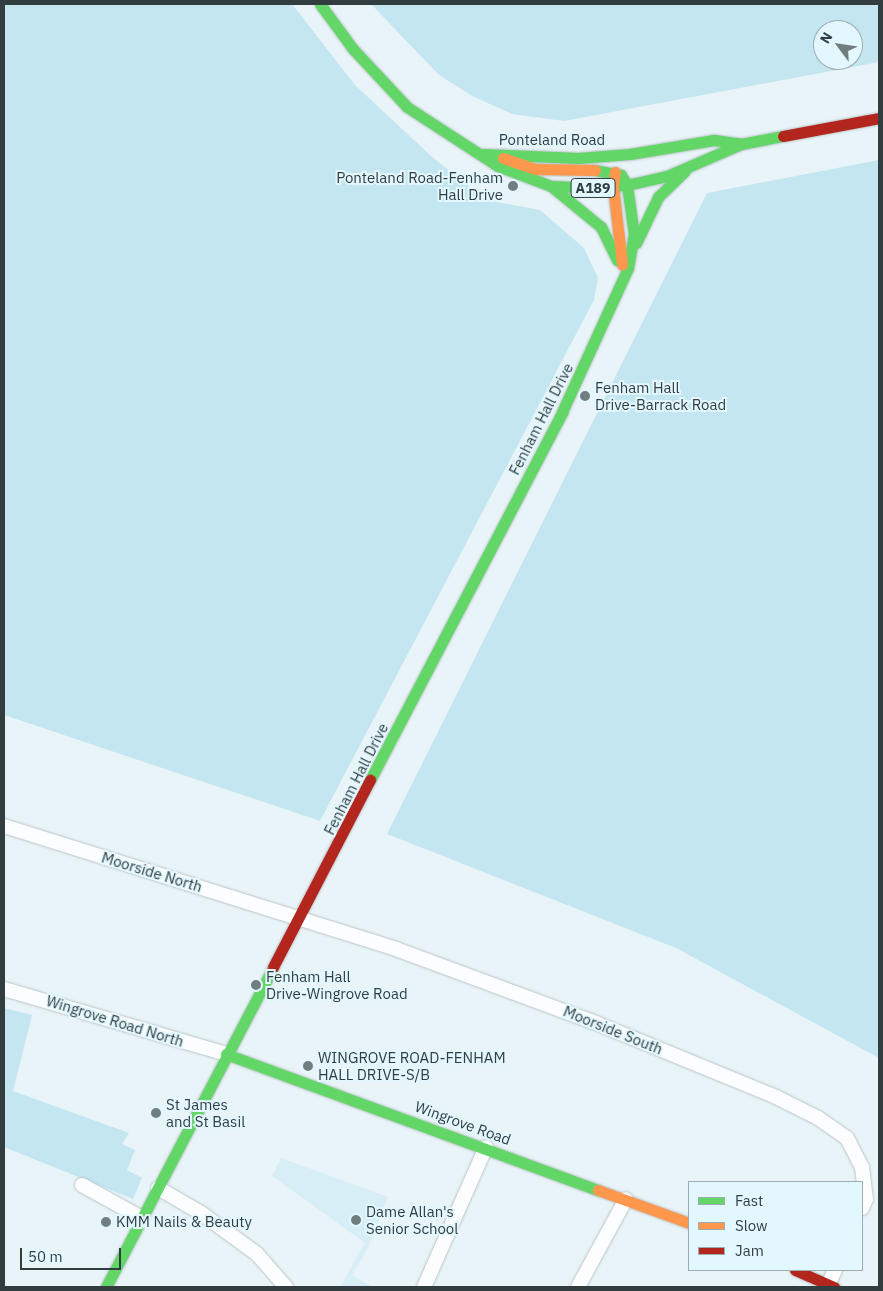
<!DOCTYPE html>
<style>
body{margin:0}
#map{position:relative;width:883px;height:1291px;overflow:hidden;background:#e9f4f8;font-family:"IBM Plex Sans",sans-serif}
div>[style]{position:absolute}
.built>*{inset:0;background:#d7eef6}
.green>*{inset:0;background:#c3e6f0}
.roads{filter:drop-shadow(0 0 1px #bac4c8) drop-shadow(0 0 1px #bac4c8)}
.street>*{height:14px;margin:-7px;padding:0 7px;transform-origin:7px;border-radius:7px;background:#fcfdfe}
.fast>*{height:11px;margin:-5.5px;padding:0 5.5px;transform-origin:5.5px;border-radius:5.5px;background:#63d668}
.slow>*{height:11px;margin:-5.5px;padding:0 5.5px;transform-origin:5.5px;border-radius:5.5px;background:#ff974d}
.jam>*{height:11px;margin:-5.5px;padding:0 5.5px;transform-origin:5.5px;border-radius:5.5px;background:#b3261e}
.dots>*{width:14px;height:14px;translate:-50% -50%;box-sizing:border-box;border:2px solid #e3f8fe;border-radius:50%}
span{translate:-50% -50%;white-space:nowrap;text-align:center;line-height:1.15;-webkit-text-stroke:4px #e3f8fe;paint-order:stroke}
.shield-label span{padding:1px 4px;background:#e3f8fe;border:1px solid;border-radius:4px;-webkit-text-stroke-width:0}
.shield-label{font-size:14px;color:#323d40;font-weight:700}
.street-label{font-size:15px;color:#323d40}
.poi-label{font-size:15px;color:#323d40}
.right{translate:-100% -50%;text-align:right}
.left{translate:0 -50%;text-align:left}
.frame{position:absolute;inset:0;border:5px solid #323d40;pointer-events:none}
.legend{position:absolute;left:688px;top:1181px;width:175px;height:90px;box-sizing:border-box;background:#e3f8fe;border:1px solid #9cadb2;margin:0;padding:6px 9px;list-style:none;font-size:15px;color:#323d40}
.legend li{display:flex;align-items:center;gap:10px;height:25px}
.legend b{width:25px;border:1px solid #9cadb2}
.north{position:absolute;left:813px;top:20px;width:50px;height:50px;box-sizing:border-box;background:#e3f8fe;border:1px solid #9cadb2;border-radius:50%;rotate:301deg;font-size:14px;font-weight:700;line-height:20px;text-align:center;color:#323d40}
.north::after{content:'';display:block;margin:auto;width:18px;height:22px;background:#727d80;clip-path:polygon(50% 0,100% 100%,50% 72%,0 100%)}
.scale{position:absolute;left:20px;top:1248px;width:101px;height:22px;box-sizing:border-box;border:2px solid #323d40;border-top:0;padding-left:6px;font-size:15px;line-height:18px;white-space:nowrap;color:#323d40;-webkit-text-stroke:4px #e3f8fe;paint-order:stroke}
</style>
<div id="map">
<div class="built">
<i style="clip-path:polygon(281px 1158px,388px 1197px,369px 1246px,352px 1275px,373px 1287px,340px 1287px,365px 1243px,272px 1176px)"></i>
</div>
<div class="green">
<i style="clip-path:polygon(4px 4px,292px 4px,355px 85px,431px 156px,486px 200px,540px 210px,584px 248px,598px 278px,594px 300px,320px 821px,4px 715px)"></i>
<i style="clip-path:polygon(evenodd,371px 4px,879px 4px,879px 62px,564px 121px,512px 114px,472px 96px,438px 74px,371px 4px,823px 30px,853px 30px,853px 60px,823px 60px,823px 30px)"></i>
<i style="clip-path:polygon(879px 160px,879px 1058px,676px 948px,387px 834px,707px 193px)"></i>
<i style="clip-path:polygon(4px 1008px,32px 1015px,13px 1091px,129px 1133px,122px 1144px,135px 1150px,127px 1170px,142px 1178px,133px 1199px,4px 1147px)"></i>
</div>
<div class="roads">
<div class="street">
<i style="left:4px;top:826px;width:411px;rotate:17.4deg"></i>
<i style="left:396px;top:949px;width:208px;rotate:20.3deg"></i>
<i style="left:591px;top:1021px;width:200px;rotate:22.3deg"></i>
<i style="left:776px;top:1097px;width:47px;rotate:26.6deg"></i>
<i style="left:818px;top:1118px;width:35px;rotate:35deg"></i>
<i style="left:847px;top:1138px;width:33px;rotate:63deg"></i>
<i style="left:862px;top:1167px;width:32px;rotate:83deg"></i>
<i style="left:866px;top:1199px;width:10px;rotate:114deg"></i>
<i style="left:4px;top:989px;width:231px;rotate:16.3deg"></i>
<i style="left:82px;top:1185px;width:68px;rotate:28.8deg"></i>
<i style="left:158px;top:1188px;width:50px;rotate:30.2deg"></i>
<i style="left:201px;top:1213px;width:69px;rotate:36.2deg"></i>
<i style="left:257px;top:1254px;width:44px;rotate:48.7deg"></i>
<i style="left:828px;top:1285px;width:17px;rotate:-65deg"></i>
<i style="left:424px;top:1287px;width:153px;rotate:-66.1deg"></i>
<i style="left:578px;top:1287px;width:100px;rotate:-61.4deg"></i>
</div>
<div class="fast">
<i style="left:320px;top:4px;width:56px;rotate:53.7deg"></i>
<i style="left:353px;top:49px;width:79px;rotate:47deg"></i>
<i style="left:407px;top:107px;width:108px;rotate:33deg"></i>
<i style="left:498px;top:166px;width:57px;rotate:20.7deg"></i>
<i style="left:551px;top:186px;width:50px;rotate:2.3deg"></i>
<i style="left:601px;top:188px;width:35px;rotate:-8deg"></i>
<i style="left:636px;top:183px;width:32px;rotate:-13deg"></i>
<i style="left:667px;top:176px;width:81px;rotate:-23.4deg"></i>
<i style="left:741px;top:144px;width:43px;rotate:-10.8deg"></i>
<i style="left:484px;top:154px;width:94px;rotate:2.4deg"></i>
<i style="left:578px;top:158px;width:52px;rotate:-4.4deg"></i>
<i style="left:630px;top:154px;width:85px;rotate:-9.5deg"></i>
<i style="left:714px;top:140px;width:27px;rotate:8deg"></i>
<i style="left:551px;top:186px;width:65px;rotate:39.4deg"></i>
<i style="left:601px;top:227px;width:37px;rotate:64deg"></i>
<i style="left:636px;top:243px;width:51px;rotate:-64.4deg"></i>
<i style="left:658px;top:197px;width:37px;rotate:-44deg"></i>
<i style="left:370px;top:780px;width:415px;rotate:-62.4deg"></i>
<i style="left:562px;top:412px;width:158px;rotate:-65.4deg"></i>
<i style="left:628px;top:268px;width:34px;rotate:-80deg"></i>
<i style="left:634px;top:235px;width:50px;rotate:-98deg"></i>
<i style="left:627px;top:185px;width:12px;rotate:-121deg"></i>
<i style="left:621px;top:175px;width:26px;rotate:-169deg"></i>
<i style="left:226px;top:1054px;width:396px;rotate:20.1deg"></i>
<i style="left:106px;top:1287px;width:361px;rotate:-62.4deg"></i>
</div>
<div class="slow">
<i style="left:503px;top:158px;width:34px;rotate:19deg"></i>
<i style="left:535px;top:169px;width:60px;rotate:1deg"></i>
<i style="left:615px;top:172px;width:15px;rotate:98deg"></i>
<i style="left:613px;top:187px;width:78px;rotate:83.3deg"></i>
<i style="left:598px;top:1190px;width:97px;rotate:19.9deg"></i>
</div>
<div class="jam">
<i style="left:783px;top:136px;width:98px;rotate:-10.6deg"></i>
<i style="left:273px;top:967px;width:211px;rotate:-62.6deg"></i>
<i style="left:795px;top:1270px;width:43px;rotate:23.6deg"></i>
</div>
</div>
<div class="dots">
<i style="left:513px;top:186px;background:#727d80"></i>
<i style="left:585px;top:396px;background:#727d80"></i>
<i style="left:256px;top:985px;background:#727d80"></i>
<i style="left:308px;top:1066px;background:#727d80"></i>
<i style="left:156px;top:1113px;background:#727d80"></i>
<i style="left:356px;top:1220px;background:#727d80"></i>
<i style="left:106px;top:1222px;background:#727d80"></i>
</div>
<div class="shield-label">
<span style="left:593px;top:188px">A189</span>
</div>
<div class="street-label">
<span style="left:552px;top:140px">Ponteland Road</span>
<span style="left:541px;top:419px;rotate:-63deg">Fenham Hall Drive</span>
<span style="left:356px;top:779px;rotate:-63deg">Fenham Hall Drive</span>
<span style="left:152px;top:872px;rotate:17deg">Moorside North</span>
<span style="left:115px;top:1021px;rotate:17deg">Wingrove Road North</span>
<span style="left:613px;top:1030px;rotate:22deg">Moorside South</span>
<span style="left:463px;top:1123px;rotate:20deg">Wingrove Road</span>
</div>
<div class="poi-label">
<span class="right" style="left:503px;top:186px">Ponteland Road-Fenham<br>Hall Drive</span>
<span class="left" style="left:595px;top:396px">Fenham Hall<br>Drive-Barrack Road</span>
<span class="left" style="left:266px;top:985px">Fenham Hall<br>Drive-Wingrove Road</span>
<span class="left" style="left:318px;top:1066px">WINGROVE ROAD-FENHAM<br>HALL DRIVE-S/B</span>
<span class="left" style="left:166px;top:1113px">St James<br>and St Basil</span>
<span class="left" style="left:366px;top:1220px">Dame Allan's<br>Senior School</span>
<span class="left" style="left:116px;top:1222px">KMM Nails &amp; Beauty</span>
</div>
<div class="frame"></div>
<ul class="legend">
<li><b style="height:6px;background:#63d668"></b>Fast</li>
<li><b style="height:6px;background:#ff974d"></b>Slow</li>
<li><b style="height:6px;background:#b3261e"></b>Jam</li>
</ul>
<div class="north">N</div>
<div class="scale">50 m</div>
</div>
